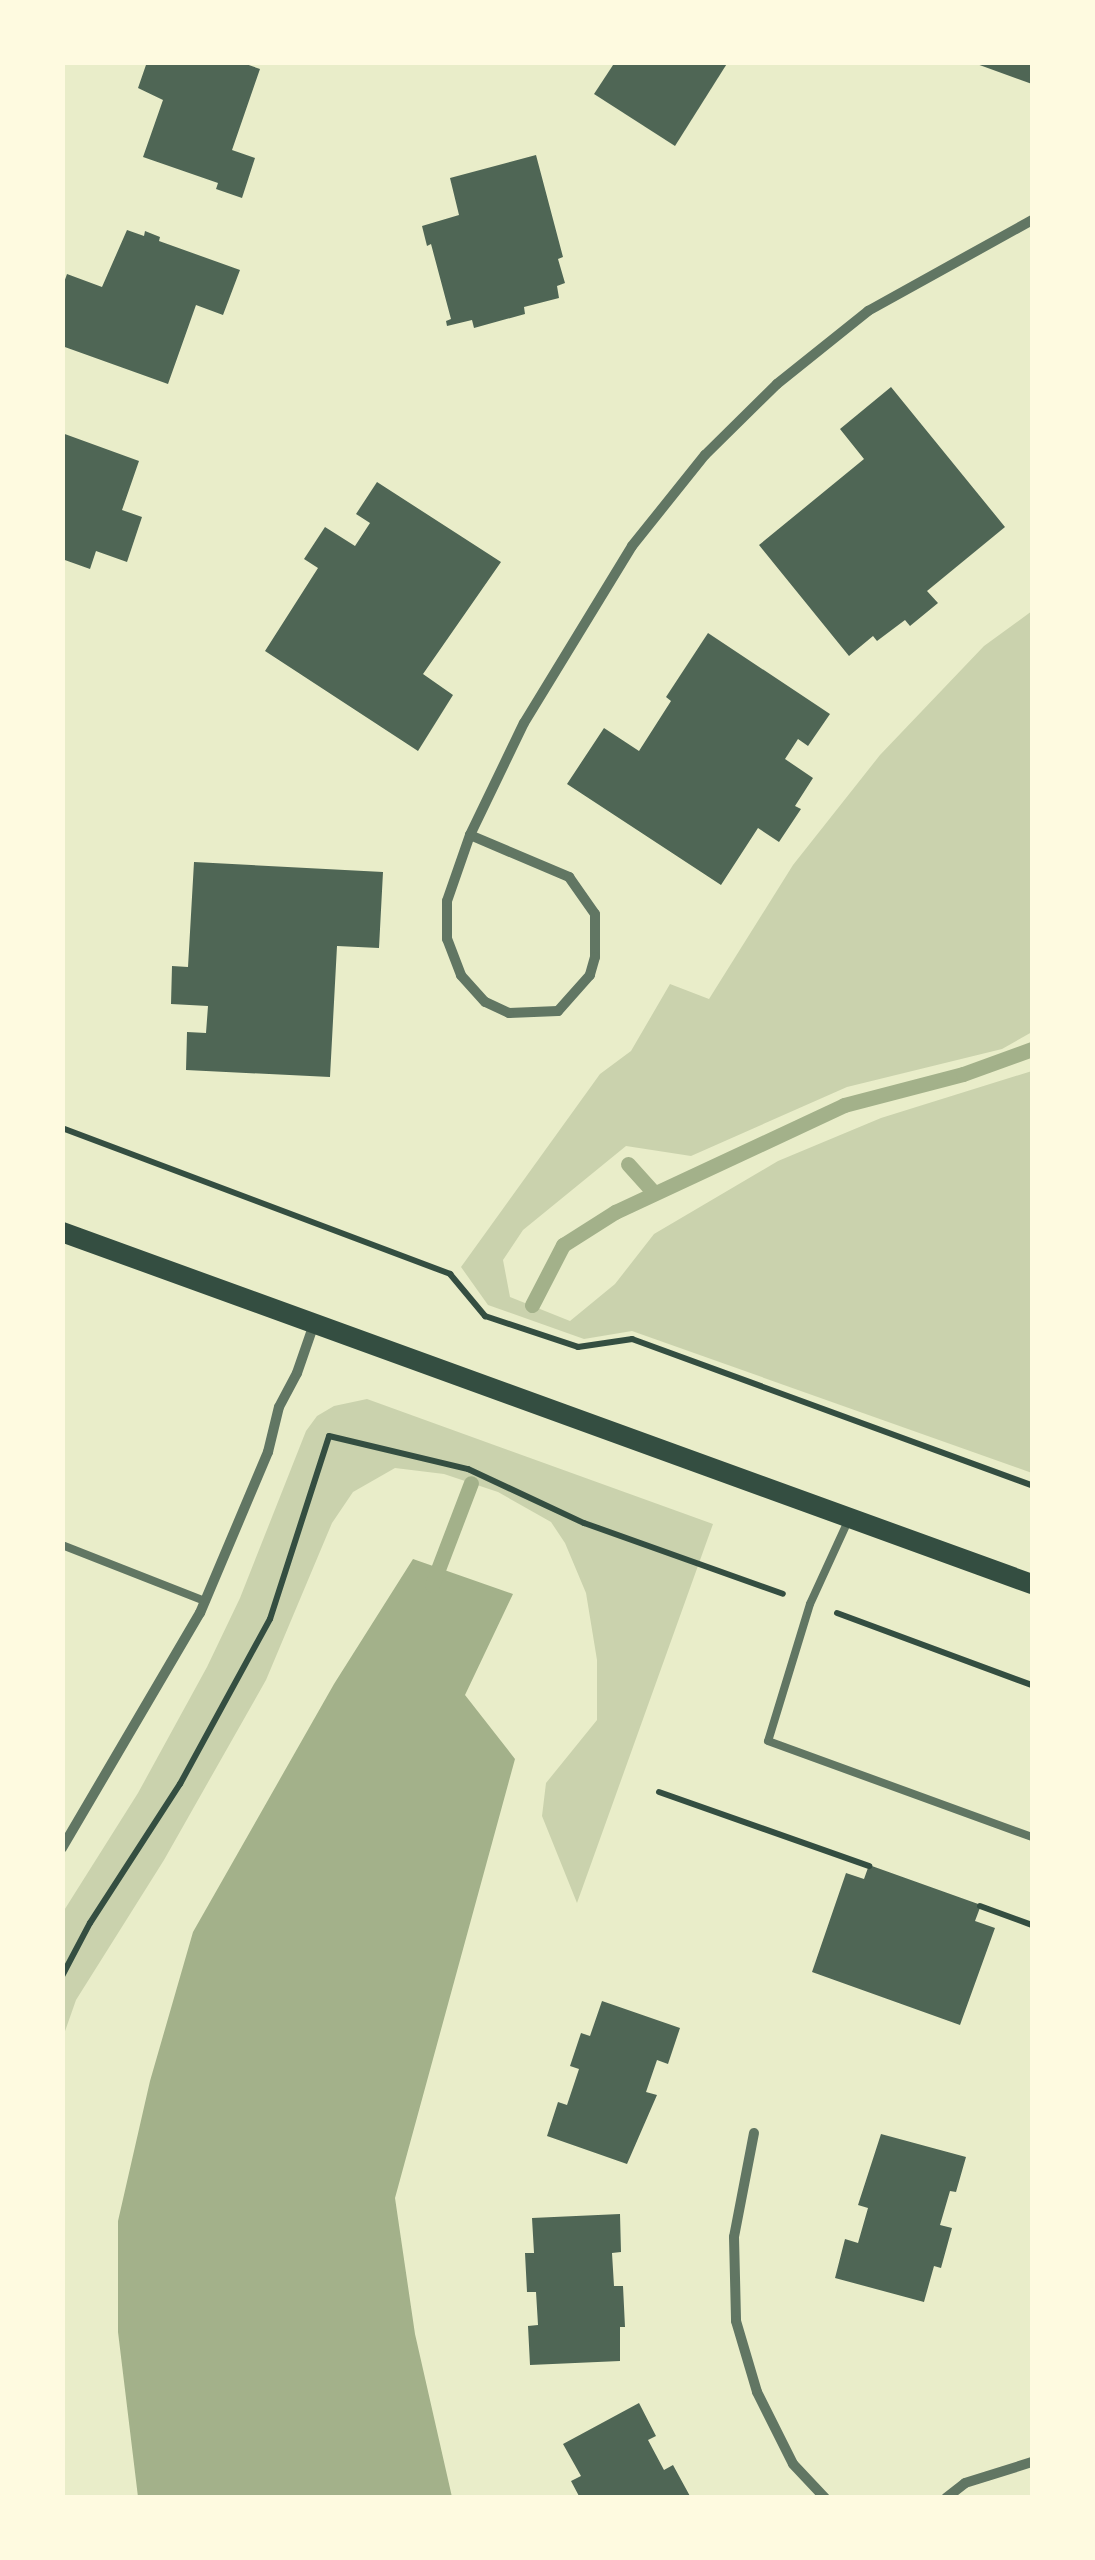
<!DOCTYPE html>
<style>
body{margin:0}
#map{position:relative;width:1095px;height:2560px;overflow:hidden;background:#e9edc9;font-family:Manrope,sans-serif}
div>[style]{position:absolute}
.green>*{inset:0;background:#cad2ad}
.water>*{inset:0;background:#a3b18a}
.stream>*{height:15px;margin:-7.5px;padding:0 7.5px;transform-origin:7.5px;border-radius:7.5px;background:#a3b18a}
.building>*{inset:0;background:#4f6655}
.path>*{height:6px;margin:-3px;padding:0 3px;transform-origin:3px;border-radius:3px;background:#344e41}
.service>*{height:8px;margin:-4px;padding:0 4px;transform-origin:4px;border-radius:4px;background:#617663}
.minor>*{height:10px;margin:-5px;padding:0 5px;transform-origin:5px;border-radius:5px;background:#617663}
.secondary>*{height:20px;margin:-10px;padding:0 10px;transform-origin:10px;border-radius:10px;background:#344e41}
span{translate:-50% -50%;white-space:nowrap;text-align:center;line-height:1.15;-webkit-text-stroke:8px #fefae0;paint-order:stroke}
.frame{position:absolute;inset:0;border:65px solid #fefae0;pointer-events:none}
</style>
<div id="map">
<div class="green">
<i style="clip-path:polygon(1032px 611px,1032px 1032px,1002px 1049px,847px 1087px,691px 1156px,626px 1146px,523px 1230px,503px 1260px,510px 1297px,570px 1321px,615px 1284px,654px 1234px,778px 1161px,881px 1118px,1032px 1071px,1032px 1473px,632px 1331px,584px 1339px,488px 1305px,461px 1267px,600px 1074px,631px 1051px,670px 984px,709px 999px,793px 865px,880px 755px,984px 646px)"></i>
<i style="clip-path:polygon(367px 1399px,713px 1524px,577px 1903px,542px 1816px,546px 1783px,597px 1720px,597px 1660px,586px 1593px,565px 1543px,551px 1522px,498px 1492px,444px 1474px,395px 1468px,353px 1492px,332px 1523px,266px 1680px,164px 1860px,76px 2000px,63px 2037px,63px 1912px,138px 1793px,207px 1667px,240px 1598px,306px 1431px,317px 1416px,334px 1406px)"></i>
</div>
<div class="water">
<i style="clip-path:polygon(413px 1559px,513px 1594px,465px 1695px,515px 1759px,395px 2198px,415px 2334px,452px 2497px,138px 2497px,118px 2332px,118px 2221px,150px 2081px,193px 1932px,334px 1684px)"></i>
</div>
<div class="stream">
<i style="left:628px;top:1164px;width:39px;rotate:48deg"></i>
<i style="left:532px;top:1305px;width:68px;rotate:-62.7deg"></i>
<i style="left:563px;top:1245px;width:62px;rotate:-32.4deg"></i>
<i style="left:615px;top:1212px;width:253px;rotate:-25deg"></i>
<i style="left:844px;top:1105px;width:123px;rotate:-14.6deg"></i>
<i style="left:963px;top:1074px;width:73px;rotate:-19.9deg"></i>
<i style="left:432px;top:1585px;width:109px;rotate:-69.1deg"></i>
</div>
<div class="building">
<i style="clip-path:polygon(147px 62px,240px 62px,260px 69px,232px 150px,255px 158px,242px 198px,216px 189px,218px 183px,143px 157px,163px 100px,138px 88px)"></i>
<i style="clip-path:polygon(615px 62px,728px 62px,675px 146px,594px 94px)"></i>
<i style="clip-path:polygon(1032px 62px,1032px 84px,974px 63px,974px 62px)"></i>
<i style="clip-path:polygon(536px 155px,563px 257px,558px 259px,565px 283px,557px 286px,559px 298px,524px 307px,525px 314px,474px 328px,472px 320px,447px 326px,446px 321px,451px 319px,431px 244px,427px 246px,422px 226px,459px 215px,450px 178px)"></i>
<i style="clip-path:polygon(127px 230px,144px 236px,145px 231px,160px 237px,159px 241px,240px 270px,223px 315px,196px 305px,168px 384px,62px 346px,62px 288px,67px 274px,102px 287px)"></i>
<i style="clip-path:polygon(891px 387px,1005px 527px,927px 591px,938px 603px,910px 626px,905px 620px,877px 641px,873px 636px,849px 656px,759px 545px,864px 459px,840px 429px)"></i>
<i style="clip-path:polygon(62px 433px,139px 461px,122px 510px,142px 517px,127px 562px,96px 551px,90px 569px,62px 559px)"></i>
<i style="clip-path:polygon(377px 482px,501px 562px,423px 674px,453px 695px,418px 751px,265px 651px,318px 568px,304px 559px,325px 527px,355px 546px,370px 523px,356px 514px)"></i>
<i style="clip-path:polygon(708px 633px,830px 714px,808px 746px,798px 739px,785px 759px,813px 778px,795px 806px,801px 809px,779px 842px,758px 828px,721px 885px,567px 784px,604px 728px,639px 751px,671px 701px,666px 697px)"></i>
<i style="clip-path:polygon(194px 862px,383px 872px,379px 948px,337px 946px,330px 1077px,186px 1070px,187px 1032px,206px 1033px,208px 1006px,171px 1004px,172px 966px,188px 967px)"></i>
<i style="clip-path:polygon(869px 1865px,981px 1905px,975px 1921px,995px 1928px,960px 2025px,812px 1972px,846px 1873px,864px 1879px)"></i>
<i style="clip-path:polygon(602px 2001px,680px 2028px,668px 2064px,657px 2060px,646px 2092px,657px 2095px,627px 2164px,547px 2136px,558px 2102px,567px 2105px,579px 2069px,570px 2066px,581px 2033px,590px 2036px)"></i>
<i style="clip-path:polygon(881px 2134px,966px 2157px,956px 2192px,950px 2191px,940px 2225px,952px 2228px,941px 2268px,934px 2266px,924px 2302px,835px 2278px,845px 2239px,858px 2243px,868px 2208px,858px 2205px)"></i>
<i style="clip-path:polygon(620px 2214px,621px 2252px,612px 2253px,614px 2286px,623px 2286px,625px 2327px,620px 2327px,620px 2361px,530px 2365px,528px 2326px,538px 2325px,536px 2292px,527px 2292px,525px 2253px,534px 2253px,532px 2218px)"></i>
<i style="clip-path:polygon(639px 2403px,656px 2436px,648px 2440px,664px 2470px,673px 2465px,691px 2498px,580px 2498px,571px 2481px,581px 2476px,563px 2444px)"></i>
</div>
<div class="path">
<i style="left:62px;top:1128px;width:415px;rotate:20.6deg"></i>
<i style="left:450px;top:1274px;width:55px;rotate:50.2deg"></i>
<i style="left:485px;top:1316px;width:98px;rotate:18.4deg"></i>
<i style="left:578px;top:1347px;width:55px;rotate:-8.4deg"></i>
<i style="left:632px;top:1339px;width:426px;rotate:20.1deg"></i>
<i style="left:837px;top:1613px;width:208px;rotate:20.3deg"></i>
<i style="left:659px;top:1792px;width:223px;rotate:19.4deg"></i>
<i style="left:980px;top:1906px;width:55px;rotate:20.1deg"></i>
<i style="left:62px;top:1976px;width:60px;rotate:-62.2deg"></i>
<i style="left:90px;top:1923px;width:166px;rotate:-57.1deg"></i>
<i style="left:180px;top:1784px;width:188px;rotate:-61.4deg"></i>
<i style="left:270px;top:1619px;width:192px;rotate:-72.1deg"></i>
<i style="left:329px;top:1436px;width:143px;rotate:13.4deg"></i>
<i style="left:468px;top:1469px;width:128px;rotate:25deg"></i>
<i style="left:584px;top:1523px;width:211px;rotate:19.6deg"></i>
</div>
<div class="service">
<i style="left:848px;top:1521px;width:91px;rotate:114.6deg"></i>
<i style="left:810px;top:1604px;width:143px;rotate:107deg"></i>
<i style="left:768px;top:1741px;width:281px;rotate:20deg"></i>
<i style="left:62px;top:1545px;width:154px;rotate:21.4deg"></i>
</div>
<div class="minor">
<i style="left:470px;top:835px;width:108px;rotate:23deg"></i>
<i style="left:569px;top:877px;width:45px;rotate:54.9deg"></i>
<i style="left:595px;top:914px;width:43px;rotate:90deg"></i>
<i style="left:595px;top:957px;width:19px;rotate:106deg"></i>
<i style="left:590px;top:975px;width:48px;rotate:131.6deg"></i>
<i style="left:558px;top:1011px;width:49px;rotate:177.7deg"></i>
<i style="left:509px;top:1013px;width:26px;rotate:-155deg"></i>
<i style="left:485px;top:1002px;width:36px;rotate:-132deg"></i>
<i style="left:461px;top:975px;width:39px;rotate:-111deg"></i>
<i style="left:447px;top:939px;width:38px;rotate:-90deg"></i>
<i style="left:447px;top:901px;width:70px;rotate:-70.8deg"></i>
<i style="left:470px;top:835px;width:124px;rotate:-64.3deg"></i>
<i style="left:524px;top:723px;width:207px;rotate:-58.6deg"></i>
<i style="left:632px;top:546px;width:117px;rotate:-51.3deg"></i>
<i style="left:705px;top:455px;width:101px;rotate:-44.6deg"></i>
<i style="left:777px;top:384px;width:117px;rotate:-38.7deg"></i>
<i style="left:868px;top:311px;width:188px;rotate:-29deg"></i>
<i style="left:62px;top:1848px;width:273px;rotate:-59.6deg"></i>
<i style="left:200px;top:1613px;width:175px;rotate:-67.1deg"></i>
<i style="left:268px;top:1452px;width:46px;rotate:-76.3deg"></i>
<i style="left:279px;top:1407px;width:38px;rotate:-62deg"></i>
<i style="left:297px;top:1373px;width:52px;rotate:-70.9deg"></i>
<i style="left:754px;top:2133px;width:106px;rotate:100.9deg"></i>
<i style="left:734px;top:2237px;width:84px;rotate:88.6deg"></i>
<i style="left:736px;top:2321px;width:74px;rotate:73.5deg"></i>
<i style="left:757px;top:2392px;width:80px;rotate:63.4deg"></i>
<i style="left:793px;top:2464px;width:47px;rotate:46.7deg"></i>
<i style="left:946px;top:2498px;width:24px;rotate:-38deg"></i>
<i style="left:965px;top:2483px;width:70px;rotate:-17.4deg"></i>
</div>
<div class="secondary">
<i style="left:62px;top:1232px;width:1032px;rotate:19.95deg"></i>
</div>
<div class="frame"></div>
</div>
